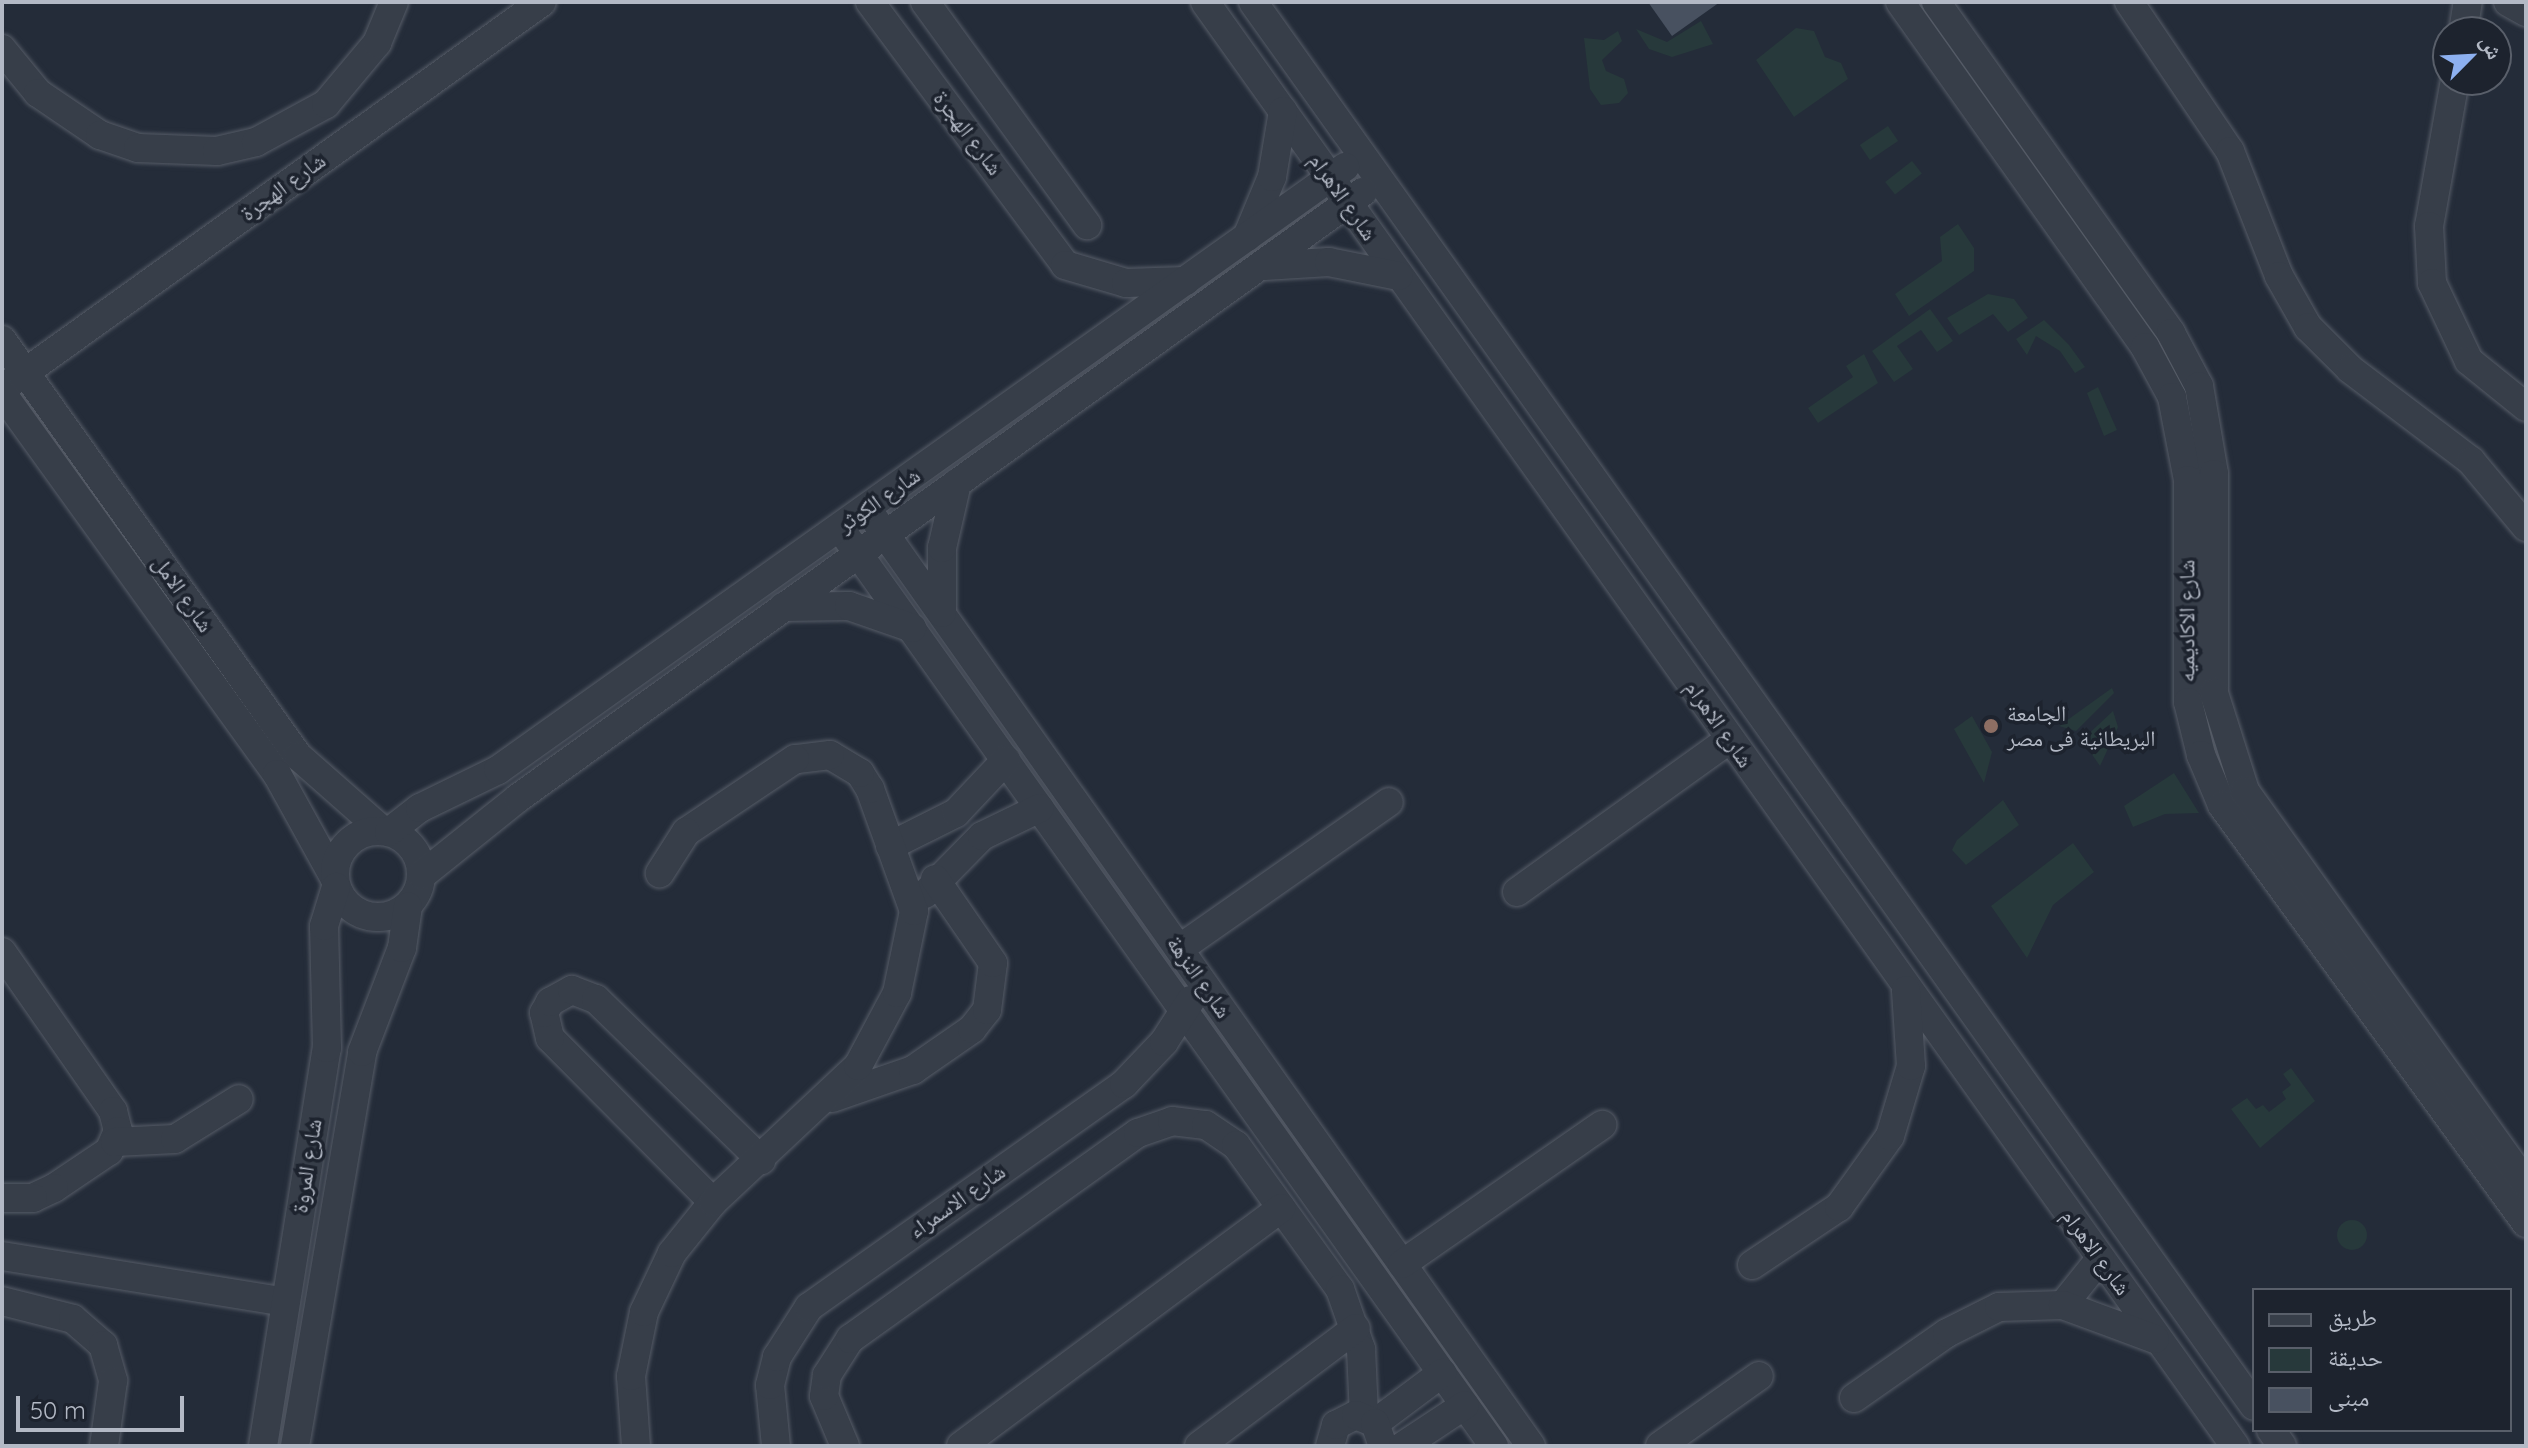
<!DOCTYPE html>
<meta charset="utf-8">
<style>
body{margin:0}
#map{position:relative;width:2528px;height:1448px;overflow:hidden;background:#242c39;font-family:Quicksand,"Noto Naskh Arabic",sans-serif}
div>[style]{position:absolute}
.green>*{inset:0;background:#27393b;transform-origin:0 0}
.round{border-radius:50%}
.building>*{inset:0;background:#485160}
.roads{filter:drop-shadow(0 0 2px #565c67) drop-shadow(0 0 2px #565c67)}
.minor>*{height:28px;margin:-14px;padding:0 14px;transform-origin:14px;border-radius:14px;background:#373e49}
.minor>.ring{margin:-14px;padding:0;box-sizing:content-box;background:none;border:28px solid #373e49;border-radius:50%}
.dots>*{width:22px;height:22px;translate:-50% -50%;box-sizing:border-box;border:4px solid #1d232e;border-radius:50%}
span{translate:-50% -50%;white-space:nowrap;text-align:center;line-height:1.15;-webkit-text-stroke:7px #1d232e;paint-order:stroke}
.street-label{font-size:22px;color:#b3b9c5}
.poi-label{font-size:22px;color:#b3b9c5}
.left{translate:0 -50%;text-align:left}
.frame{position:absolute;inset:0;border:4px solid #b3b9c5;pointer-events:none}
.legend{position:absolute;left:2252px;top:1288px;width:260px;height:144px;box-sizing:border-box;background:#1d232e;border:2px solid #595f6a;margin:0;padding:10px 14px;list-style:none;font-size:24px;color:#b3b9c5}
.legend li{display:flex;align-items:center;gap:16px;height:40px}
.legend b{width:40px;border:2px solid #595f6a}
.north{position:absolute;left:2432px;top:16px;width:80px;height:80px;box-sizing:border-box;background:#1d232e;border:2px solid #595f6a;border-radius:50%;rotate:66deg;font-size:22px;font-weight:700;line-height:32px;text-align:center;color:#b3b9c5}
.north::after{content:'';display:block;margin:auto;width:28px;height:36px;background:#8db0f0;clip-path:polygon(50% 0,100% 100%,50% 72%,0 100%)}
.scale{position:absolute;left:16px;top:1396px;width:168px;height:36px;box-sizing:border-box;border:4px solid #b3b9c5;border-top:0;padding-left:10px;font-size:24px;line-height:28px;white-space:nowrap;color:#b3b9c5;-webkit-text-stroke:6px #1d232e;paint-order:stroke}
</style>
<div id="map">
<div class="green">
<i style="clip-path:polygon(1701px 21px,1713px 44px,1672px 57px,1649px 49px,1636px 29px,1667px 42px)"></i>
<i style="clip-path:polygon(1796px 28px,1814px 31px,1825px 57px,1841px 63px,1848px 79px,1794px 117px,1756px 60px)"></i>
<i style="clip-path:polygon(1618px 31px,1622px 41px,1602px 60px,1606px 71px,1624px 79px,1628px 93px,1619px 103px,1601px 105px,1590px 89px,1584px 38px,1604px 40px)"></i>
<i style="left:1888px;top:126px;width:18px;height:34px;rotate:56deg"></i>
<i style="left:1912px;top:161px;width:16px;height:34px;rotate:52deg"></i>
<i style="clip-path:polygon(1958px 224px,1974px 248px,1974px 271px,1909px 316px,1895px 294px,1942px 261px,1940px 237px)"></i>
<i style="clip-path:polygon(1988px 294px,2014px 299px,2028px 318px,2008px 332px,1993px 314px,1959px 335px,1947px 318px)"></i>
<i style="clip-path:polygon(1930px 309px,1953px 341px,1937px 352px,1921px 330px,1897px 346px,1913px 369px,1894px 382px,1872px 351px)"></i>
<i style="clip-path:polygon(2044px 320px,2069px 345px,2085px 367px,2075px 373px,2060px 351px,2036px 336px,2027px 355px,2016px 339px)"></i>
<i style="clip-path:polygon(1864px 354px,1878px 383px,1818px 423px,1808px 408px,1853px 377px,1846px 366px)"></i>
<i style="clip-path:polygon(2098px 387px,2117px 430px,2104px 436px,2087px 393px)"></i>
<i style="clip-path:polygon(2112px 688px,2114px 693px,2076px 731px,2059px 726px)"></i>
<i style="clip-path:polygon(2113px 711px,2118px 727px,2100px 766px,2082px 740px)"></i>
<i style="clip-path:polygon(1972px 716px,1992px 752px,1984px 783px,1954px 729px)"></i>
<i style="clip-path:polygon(2174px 773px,2199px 813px,2165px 814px,2133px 827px,2124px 806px)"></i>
<i style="clip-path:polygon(2003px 800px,2019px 825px,1966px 865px,1952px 850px,1957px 840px)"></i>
<i style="clip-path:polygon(2073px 843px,2094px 872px,2053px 905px,2027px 958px,1991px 906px)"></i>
<i style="clip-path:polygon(2291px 1068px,2315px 1101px,2260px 1148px,2231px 1109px,2247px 1098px,2256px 1109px,2263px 1105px,2269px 1112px,2286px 1099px,2282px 1092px,2291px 1085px,2283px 1074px)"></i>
<i class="round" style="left:2337px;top:1220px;width:30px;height:30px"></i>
</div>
<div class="building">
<i style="clip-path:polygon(1648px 2px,1720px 2px,1672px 36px)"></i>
</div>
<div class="roads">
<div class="minor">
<i style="left:870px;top:2px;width:327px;rotate:53.4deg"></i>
<i style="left:1065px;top:265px;width:64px;rotate:16.4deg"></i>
<i style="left:1126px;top:283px;width:60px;rotate:-1.9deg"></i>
<i style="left:925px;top:2px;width:276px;rotate:54deg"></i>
<i style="left:1205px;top:2px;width:1774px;rotate:54.5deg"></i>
<i style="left:1253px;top:2px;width:1724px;rotate:54.51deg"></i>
<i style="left:1900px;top:2px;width:423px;rotate:54.6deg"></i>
<i style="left:2145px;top:347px;width:57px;rotate:61.6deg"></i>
<i style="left:2172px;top:397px;width:85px;rotate:79.1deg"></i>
<i style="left:2188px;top:480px;width:222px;rotate:90deg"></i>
<i style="left:2188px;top:702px;width:55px;rotate:76.2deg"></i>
<i style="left:2201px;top:755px;width:54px;rotate:67.2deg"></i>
<i style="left:2222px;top:805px;width:517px;rotate:53.97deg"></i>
<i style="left:1936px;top:2px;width:406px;rotate:54.6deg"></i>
<i style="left:2171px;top:333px;width:60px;rotate:62.2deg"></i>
<i style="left:2199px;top:386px;width:89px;rotate:80.3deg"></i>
<i style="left:2214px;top:474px;width:219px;rotate:90deg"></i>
<i style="left:2214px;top:693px;width:103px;rotate:72.4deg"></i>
<i style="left:2245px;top:791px;width:482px;rotate:54.4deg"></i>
<i style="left:2129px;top:2px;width:180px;rotate:55.9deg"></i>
<i style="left:2230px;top:151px;width:134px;rotate:68.6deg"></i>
<i style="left:2279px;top:276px;width:59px;rotate:60.4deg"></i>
<i style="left:2308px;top:327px;width:59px;rotate:45deg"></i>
<i style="left:2350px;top:369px;width:152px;rotate:37.2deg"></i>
<i style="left:2471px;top:461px;width:86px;rotate:50.2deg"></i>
<i style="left:2508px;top:2px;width:21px;rotate:29deg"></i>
<i style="left:2463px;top:32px;width:30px;rotate:-81deg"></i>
<i style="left:2px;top:49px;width:57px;rotate:50.7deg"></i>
<i style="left:38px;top:93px;width:75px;rotate:34.1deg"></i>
<i style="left:100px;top:135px;width:40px;rotate:18.9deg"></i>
<i style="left:138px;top:148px;width:79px;rotate:2.2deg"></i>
<i style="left:217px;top:151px;width:40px;rotate:-13deg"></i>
<i style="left:256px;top:142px;width:80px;rotate:-28.5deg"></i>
<i style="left:326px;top:104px;width:80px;rotate:-50.1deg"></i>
<i style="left:377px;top:43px;width:44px;rotate:-67.5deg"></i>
<i style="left:2455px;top:80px;width:148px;rotate:100.1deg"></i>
<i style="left:2429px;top:226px;width:57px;rotate:87deg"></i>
<i style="left:2432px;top:283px;width:86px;rotate:64.6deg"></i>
<i style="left:2469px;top:361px;width:73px;rotate:38.9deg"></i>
<i style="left:1247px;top:237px;width:65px;rotate:-67.4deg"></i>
<i style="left:1272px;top:177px;width:67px;rotate:-80.5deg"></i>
<i style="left:1264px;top:266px;width:65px;rotate:-3.5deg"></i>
<i style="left:1329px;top:262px;width:71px;rotate:11.3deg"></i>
<i style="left:2px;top:340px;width:511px;rotate:54.57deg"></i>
<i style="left:298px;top:756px;width:113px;rotate:41.4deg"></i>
<i style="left:2px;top:389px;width:664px;rotate:-35.63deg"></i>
<i style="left:2px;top:393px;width:470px;rotate:54.2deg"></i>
<i style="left:277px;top:774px;width:120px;rotate:61.1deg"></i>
<i style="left:875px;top:520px;width:1135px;rotate:54.69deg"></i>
<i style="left:847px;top:538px;width:1115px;rotate:54.53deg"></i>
<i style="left:783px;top:607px;width:66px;rotate:-0.9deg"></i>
<i style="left:849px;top:606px;width:67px;rotate:19.2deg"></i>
<i style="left:942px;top:613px;width:65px;rotate:-90deg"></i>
<i style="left:942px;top:548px;width:67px;rotate:-77deg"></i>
<i class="ring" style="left:335px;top:831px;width:58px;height:58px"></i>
<i style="left:389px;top:832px;width:39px;rotate:-38deg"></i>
<i style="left:420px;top:808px;width:87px;rotate:-26deg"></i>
<i style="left:498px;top:770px;width:1040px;rotate:-35.45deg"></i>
<i style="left:890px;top:846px;width:74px;rotate:-26.6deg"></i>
<i style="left:956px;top:813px;width:73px;rotate:-46.7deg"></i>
<i style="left:422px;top:875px;width:123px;rotate:-38.7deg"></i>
<i style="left:518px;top:798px;width:1040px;rotate:-35.65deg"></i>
<i style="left:1517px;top:892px;width:262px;rotate:-35.7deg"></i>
<i style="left:925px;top:894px;width:81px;rotate:-45.5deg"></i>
<i style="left:982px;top:836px;width:64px;rotate:-25.8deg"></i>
<i style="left:1179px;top:949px;width:256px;rotate:-35deg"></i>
<i style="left:2px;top:952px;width:194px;rotate:55.1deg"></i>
<i style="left:113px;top:1111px;width:21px;rotate:76deg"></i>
<i style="left:118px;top:1131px;width:22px;rotate:114deg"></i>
<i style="left:109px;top:1151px;width:66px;rotate:146.1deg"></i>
<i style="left:54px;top:1188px;width:23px;rotate:155deg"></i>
<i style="left:33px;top:1198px;width:31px;rotate:180deg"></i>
<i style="left:832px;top:1098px;width:86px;rotate:-19.1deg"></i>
<i style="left:913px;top:1070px;width:72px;rotate:-34.8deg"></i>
<i style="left:972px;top:1029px;width:24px;rotate:-52deg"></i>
<i style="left:987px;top:1010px;width:47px;rotate:-82.7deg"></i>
<i style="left:993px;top:963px;width:102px;rotate:-124.6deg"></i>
<i style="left:115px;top:1142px;width:60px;rotate:-2.9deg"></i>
<i style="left:175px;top:1139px;width:75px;rotate:-32deg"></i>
<i style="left:713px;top:1202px;width:231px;rotate:-134.8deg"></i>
<i style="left:550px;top:1038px;width:26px;rotate:-103deg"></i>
<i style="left:544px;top:1013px;width:13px;rotate:-61deg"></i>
<i style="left:550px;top:1002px;width:25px;rotate:-29deg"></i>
<i style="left:572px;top:990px;width:26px;rotate:21deg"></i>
<i style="left:596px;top:999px;width:231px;rotate:44.3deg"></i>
<i style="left:2px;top:1256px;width:287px;rotate:9.2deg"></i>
<i style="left:1402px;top:1264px;width:244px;rotate:-34.8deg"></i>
<i style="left:1752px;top:1265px;width:105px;rotate:-33.7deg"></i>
<i style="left:1839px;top:1207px;width:87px;rotate:-54.3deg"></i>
<i style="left:1890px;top:1136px;width:73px;rotate:-73.3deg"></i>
<i style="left:1911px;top:1066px;width:76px;rotate:-93.8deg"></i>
<i style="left:2px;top:1301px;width:73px;rotate:14.2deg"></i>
<i style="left:73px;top:1319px;width:40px;rotate:41deg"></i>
<i style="left:103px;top:1345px;width:37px;rotate:74deg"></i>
<i style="left:113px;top:1381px;width:66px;rotate:97.9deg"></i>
<i style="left:2063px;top:1305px;width:59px;rotate:-51.2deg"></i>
<i style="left:1854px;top:1398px;width:113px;rotate:-35deg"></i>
<i style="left:1947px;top:1333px;width:58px;rotate:-26.6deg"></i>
<i style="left:1999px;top:1307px;width:64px;rotate:-1.8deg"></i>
<i style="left:2063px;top:1305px;width:98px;rotate:20.3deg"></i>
<i style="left:1375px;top:1423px;width:84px;rotate:-36.7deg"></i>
<i style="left:2271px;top:1430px;width:19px;rotate:55deg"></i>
<i style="left:263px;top:1446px;width:403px;rotate:-80.9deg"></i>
<i style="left:327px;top:1048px;width:122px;rotate:-91.4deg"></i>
<i style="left:324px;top:926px;width:41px;rotate:-72.9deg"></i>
<i style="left:295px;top:1446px;width:400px;rotate:-80.3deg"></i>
<i style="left:362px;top:1052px;width:111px;rotate:-69deg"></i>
<i style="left:402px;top:948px;width:42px;rotate:-81.9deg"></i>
<i style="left:636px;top:1446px;width:70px;rotate:-94.1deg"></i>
<i style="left:631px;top:1376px;width:65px;rotate:-78.5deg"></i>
<i style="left:644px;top:1312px;width:65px;rotate:-64.6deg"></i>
<i style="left:672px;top:1253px;width:65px;rotate:-51.2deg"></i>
<i style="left:713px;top:1202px;width:199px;rotate:-43.2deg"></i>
<i style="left:858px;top:1066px;width:83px;rotate:-61.9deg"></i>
<i style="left:897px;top:993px;width:84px;rotate:-78.3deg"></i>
<i style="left:914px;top:911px;width:130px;rotate:-109.8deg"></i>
<i style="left:870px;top:789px;width:19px;rotate:-122deg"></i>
<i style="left:860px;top:773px;width:35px;rotate:-149deg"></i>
<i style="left:830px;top:755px;width:35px;rotate:173deg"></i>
<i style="left:795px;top:759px;width:131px;rotate:146.2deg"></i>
<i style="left:686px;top:832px;width:49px;rotate:122.4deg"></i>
<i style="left:776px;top:1446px;width:61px;rotate:-95.6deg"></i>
<i style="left:770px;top:1385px;width:29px;rotate:-76deg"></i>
<i style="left:777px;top:1357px;width:59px;rotate:-57.4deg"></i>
<i style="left:809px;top:1307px;width:386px;rotate:-35.3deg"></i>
<i style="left:1124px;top:1084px;width:58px;rotate:-46.4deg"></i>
<i style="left:1164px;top:1042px;width:50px;rotate:-57.3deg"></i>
<i style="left:845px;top:1446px;width:54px;rotate:-112.8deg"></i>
<i style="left:824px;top:1396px;width:21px;rotate:-82deg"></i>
<i style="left:827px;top:1375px;width:43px;rotate:-57.4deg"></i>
<i style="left:850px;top:1339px;width:354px;rotate:-35.6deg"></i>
<i style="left:1138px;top:1133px;width:36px;rotate:-19deg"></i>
<i style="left:1172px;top:1121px;width:34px;rotate:7deg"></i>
<i style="left:1206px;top:1125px;width:36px;rotate:34deg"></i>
<i style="left:1236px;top:1145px;width:178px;rotate:54.2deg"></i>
<i style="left:1340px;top:1289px;width:64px;rotate:70.7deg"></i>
<i style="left:1361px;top:1349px;width:67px;rotate:87.4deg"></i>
<i style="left:961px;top:1446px;width:399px;rotate:-36.6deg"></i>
<i style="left:1199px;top:1446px;width:196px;rotate:-36.9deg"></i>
<i style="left:1330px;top:1446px;width:22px;rotate:-74deg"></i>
<i style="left:1336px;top:1425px;width:22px;rotate:-27deg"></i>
<i style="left:1356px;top:1415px;width:21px;rotate:23deg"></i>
<i style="left:1375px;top:1423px;width:24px;rotate:71deg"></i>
<i style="left:1403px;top:1446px;width:74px;rotate:-33.5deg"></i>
<i style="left:1660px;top:1446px;width:121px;rotate:-35.3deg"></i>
</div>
</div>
<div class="dots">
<i style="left:1991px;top:726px;background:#8d6e63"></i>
</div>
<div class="street-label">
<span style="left:968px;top:133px;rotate:53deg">شارع الهجرة</span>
<span style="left:283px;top:187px;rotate:-36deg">شارع الهجرة</span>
<span style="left:1343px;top:197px;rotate:55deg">شارع الاهرام</span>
<span style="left:879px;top:500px;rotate:-35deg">شارع الكوثر</span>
<span style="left:183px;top:594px;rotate:55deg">شارع الامل</span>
<span style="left:2187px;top:621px;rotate:-90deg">شارع الاكاديميه</span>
<span style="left:1719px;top:724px;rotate:55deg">شارع الاهرام</span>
<span style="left:1199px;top:977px;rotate:55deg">شارع النزهة</span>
<span style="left:307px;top:1166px;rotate:-81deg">شارع المروة</span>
<span style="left:957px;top:1201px;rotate:-35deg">شارع الاسمراء</span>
<span style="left:2096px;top:1252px;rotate:54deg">شارع الاهرام</span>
</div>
<div class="poi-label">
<span class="left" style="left:2007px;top:726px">الجامعة<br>البريطانية فى مصر</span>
</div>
<div class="frame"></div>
<ul class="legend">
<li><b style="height:10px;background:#373e49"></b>طريق</li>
<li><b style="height:22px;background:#27393b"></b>حديقة</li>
<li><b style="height:22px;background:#485160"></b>مبنى</li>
</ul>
<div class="north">ش</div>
<div class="scale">50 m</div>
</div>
